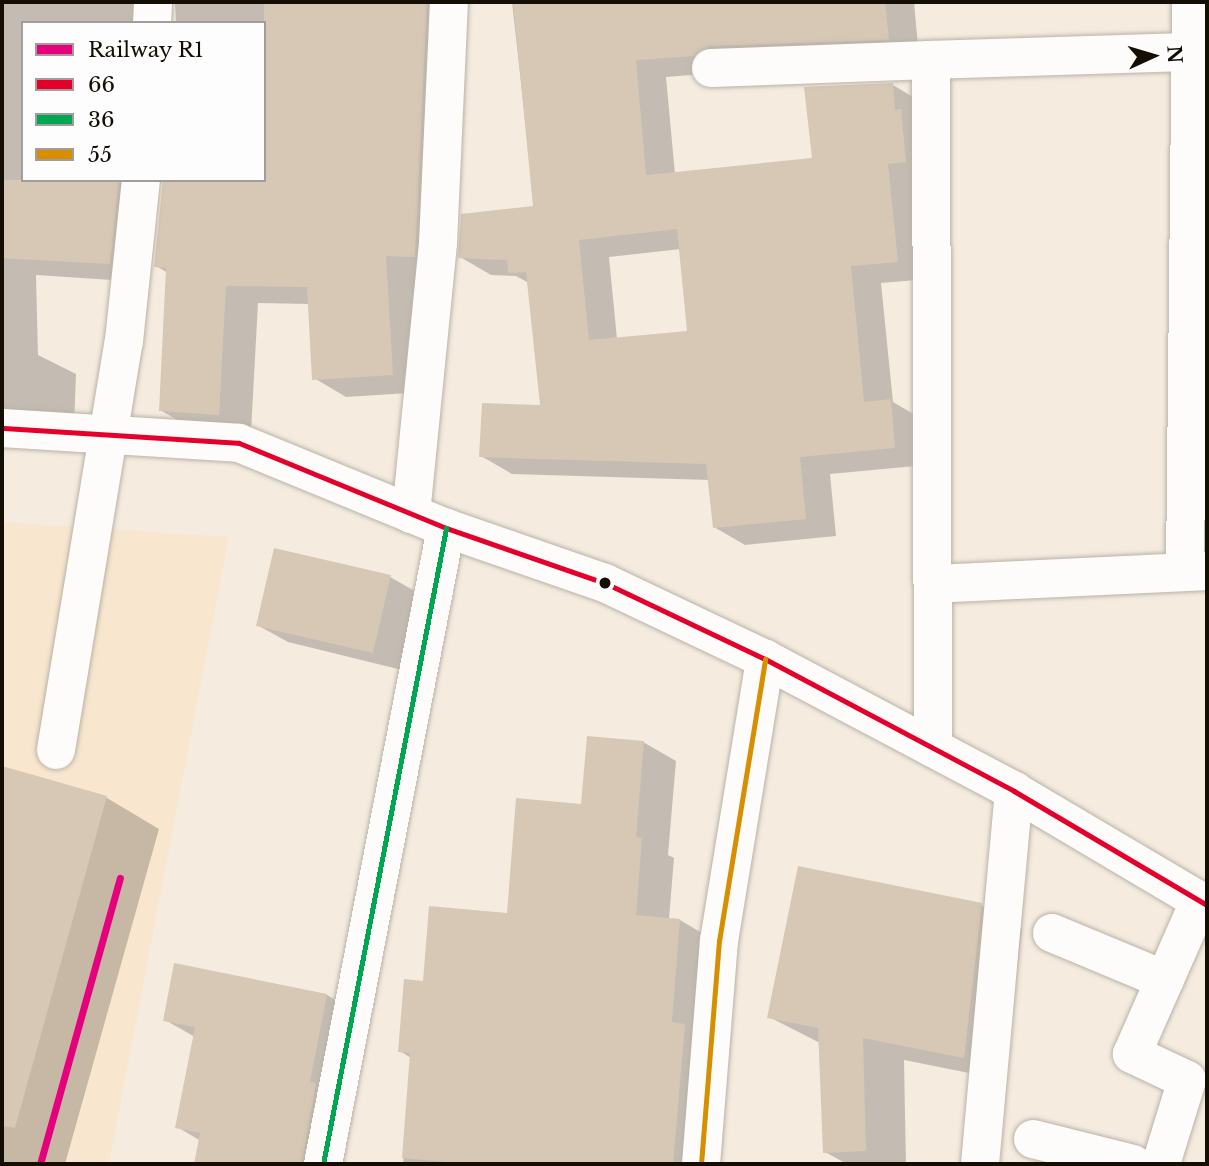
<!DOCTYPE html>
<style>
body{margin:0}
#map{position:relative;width:1209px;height:1166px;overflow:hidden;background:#f5ecdf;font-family:"Libre Baskerville",serif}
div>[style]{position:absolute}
.built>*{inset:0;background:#f8e7ce}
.shadow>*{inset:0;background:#0003}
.building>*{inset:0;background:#d6c8b4;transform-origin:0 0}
.roads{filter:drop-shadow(0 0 2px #bab2a7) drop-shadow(0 0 2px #bab2a7)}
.minor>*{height:38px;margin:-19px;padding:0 19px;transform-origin:19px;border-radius:19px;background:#fefcfa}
.bus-1>*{height:5px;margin:-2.5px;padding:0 2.5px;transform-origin:2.5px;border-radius:2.5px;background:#e4002b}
.bus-2>*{height:5px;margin:-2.5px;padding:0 2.5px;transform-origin:2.5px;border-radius:2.5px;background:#00a651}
.bus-3>*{height:5px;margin:-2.5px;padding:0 2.5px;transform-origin:2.5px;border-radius:2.5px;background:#d58f01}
.rail-1>*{height:7px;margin:-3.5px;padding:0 3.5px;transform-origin:3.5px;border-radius:3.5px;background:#e5007d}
.dots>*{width:19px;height:19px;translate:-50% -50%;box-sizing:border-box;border:4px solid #fdfdfd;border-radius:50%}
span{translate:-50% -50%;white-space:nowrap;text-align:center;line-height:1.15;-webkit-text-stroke:6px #fdfdfd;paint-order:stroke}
.frame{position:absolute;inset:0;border:4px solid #140e05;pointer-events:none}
.legend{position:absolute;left:21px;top:21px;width:245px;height:161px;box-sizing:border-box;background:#fdfdfd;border:2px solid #a09d9a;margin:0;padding:9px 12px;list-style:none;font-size:21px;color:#140e05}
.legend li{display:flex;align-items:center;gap:14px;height:35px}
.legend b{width:35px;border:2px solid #a09d9a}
.north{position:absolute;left:1118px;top:21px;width:70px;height:70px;-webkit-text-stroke:5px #fdfdfd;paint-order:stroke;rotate:86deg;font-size:19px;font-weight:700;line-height:28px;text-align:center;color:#140e05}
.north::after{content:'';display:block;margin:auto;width:24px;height:32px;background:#140e05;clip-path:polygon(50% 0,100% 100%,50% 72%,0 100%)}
</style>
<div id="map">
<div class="built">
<i style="clip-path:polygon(2px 522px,229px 537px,109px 1164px,2px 1164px)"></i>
</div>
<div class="shadow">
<i style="clip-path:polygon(2px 2px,174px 2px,163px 23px,23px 23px,23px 180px,264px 180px,264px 23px,176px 23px,175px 2px,461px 2px,424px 392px,346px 397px,314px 378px,309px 304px,258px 303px,251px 432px,193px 429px,160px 410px,168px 273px,156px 266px,165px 181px,156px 185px,142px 282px,36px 275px,38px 355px,76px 374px,74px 426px,2px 426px)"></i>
<i style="clip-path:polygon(evenodd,512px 2px,914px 2px,919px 57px,666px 77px,675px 174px,814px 160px,893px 85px,923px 103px,929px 279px,881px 283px,893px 402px,922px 419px,926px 465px,830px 474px,836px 536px,745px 545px,714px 527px,710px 480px,512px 474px,481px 456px,542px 407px,529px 283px,516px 276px,491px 275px,460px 257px,535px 208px,512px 2px,681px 249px,689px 332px,617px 339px,609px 257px,681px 249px)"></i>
<i style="clip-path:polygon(390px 577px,420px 594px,402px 670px,288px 642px,257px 625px)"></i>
<i style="clip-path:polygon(643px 742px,676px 761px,668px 855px,674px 858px,669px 919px,680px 920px,712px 939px,706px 1164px,403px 1164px,411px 1058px,400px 1051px,425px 982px,508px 915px,583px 806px)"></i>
<i style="clip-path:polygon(2px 768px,107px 798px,159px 829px,65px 1164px,2px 1164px)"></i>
<i style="clip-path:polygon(981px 905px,1022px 929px,1004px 1080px,904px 1060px,906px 1164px,847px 1164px,825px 1152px,820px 1043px,769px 1017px)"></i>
<i style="clip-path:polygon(176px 966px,327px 995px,356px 1012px,333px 1164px,196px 1164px,201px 1141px,177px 1127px,195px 1037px,165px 1020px)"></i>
</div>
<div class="building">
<i style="clip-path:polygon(264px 2px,427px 2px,415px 257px,386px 256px,393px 375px,312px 380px,307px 287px,226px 286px,219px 415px,159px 411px,166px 268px,154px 267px,163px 180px,264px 180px)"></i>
<i style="clip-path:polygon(evenodd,513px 2px,885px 2px,889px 40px,710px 46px,694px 56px,636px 60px,646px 175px,812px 158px,804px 87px,893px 83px,895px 110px,901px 109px,906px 162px,888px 164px,898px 262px,851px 266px,864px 402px,891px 399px,895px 448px,800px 457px,806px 519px,713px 528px,706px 464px,479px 457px,482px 403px,540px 405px,526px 272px,508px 273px,507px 260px,458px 258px,461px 214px,533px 206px,513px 2px,677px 229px,687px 331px,589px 340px,579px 240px,677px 229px)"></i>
<i style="clip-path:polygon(2px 180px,119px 180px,110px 264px,2px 258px)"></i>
<i style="left:274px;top:548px;width:120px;height:80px;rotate:13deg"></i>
<i style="clip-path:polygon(587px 736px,644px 741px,636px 837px,642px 838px,636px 915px,680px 919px,672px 1022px,685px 1024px,673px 1164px,470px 1164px,402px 1158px,410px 1053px,398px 1052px,404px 979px,423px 981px,429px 906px,507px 913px,516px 798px,581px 804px)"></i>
<i style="clip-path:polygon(2px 766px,107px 796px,15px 1128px,2px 1126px)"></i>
<i style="clip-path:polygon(798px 866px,982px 903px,964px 1058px,863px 1038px,866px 1151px,823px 1153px,818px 1028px,767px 1018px)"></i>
<i style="clip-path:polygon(174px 963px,327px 994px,310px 1082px,316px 1083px,302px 1164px,194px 1164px,200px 1133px,175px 1128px,195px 1027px,163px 1021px)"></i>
</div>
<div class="roads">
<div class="minor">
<i style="left:152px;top:23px;width:21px;rotate:-87deg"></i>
<i style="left:711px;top:68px;width:220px;rotate:-2.1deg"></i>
<i style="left:2px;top:428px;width:237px;rotate:3.6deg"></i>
<i style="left:239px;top:443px;width:224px;rotate:22.3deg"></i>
<i style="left:446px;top:528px;width:168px;rotate:19.1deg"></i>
<i style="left:605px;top:583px;width:177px;rotate:25.4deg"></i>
<i style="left:765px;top:659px;width:282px;rotate:27.9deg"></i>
<i style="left:1014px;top:791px;width:224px;rotate:30.6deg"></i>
<i style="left:411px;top:514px;width:272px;rotate:-84.3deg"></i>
<i style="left:438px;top:243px;width:241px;rotate:-87.4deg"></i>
<i style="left:1185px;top:569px;width:567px;rotate:-89.39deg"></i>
<i style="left:933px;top:584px;width:274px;rotate:-2.7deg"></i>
<i style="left:933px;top:748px;width:688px;rotate:-90.17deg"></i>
<i style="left:931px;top:60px;width:261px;rotate:-1.8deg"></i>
<i style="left:56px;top:750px;width:415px;rotate:-80.6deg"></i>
<i style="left:124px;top:341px;width:162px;rotate:-84deg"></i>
<i style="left:1052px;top:933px;width:122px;rotate:22.6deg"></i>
<i style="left:1033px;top:1139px;width:103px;rotate:14deg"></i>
<i style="left:323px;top:1164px;width:648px;rotate:-79.05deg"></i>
<i style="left:701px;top:1164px;width:224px;rotate:-85.4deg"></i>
<i style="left:719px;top:941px;width:286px;rotate:-80.7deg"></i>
<i style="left:980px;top:1164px;width:375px;rotate:-84.8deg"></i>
<i style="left:1161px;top:1164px;width:88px;rotate:-72.8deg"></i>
<i style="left:1187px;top:1080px;width:61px;rotate:-154.7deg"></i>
<i style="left:1132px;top:1054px;width:168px;rotate:-66.2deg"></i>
</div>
</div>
<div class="bus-1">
<i style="left:2px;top:428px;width:237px;rotate:3.6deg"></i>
<i style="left:239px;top:443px;width:224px;rotate:22.3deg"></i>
<i style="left:446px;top:528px;width:168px;rotate:19.1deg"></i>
<i style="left:605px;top:583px;width:177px;rotate:25.4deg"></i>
<i style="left:765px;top:659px;width:282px;rotate:27.9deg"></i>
<i style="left:1014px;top:791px;width:224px;rotate:30.6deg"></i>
</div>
<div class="bus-2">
<i style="left:323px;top:1164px;width:648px;rotate:-79.05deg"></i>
</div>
<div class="bus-3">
<i style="left:701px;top:1164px;width:224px;rotate:-85.4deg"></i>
<i style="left:719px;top:941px;width:286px;rotate:-80.7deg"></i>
</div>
<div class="rail-1">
<i style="left:40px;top:1164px;width:297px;rotate:-74.4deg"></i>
</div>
<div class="dots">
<i style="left:605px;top:583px;background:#140e05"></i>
</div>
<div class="frame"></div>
<ul class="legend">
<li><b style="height:9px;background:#e5007d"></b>Railway R1</li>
<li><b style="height:9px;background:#e4002b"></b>66</li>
<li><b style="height:9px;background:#00a651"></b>36</li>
<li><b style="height:9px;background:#d58f01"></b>55</li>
</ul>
<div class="north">N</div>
</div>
